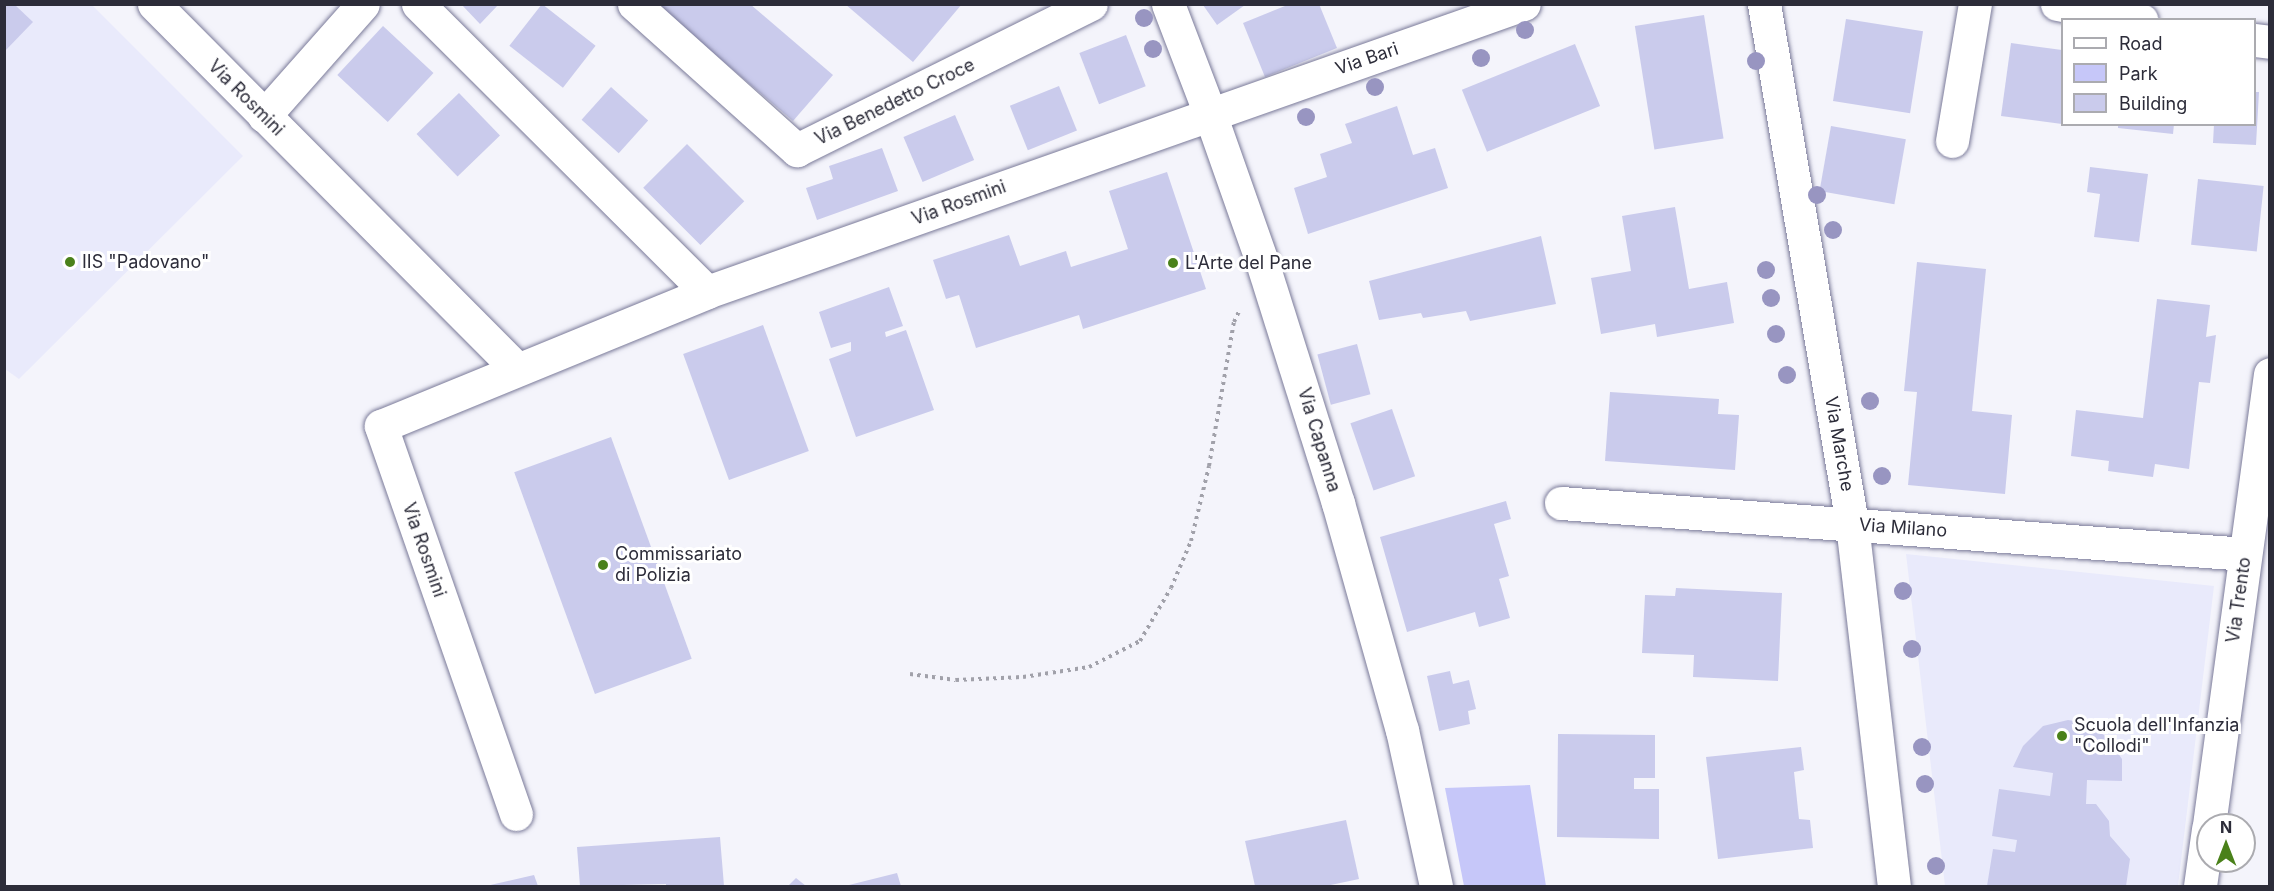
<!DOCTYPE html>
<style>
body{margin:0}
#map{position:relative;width:2274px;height:891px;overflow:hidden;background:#f4f4fb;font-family:Inter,sans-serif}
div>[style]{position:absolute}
.built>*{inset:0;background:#e9eafb}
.green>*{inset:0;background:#c6c7f9}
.building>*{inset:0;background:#cacbec;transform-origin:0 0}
.path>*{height:4px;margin-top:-2px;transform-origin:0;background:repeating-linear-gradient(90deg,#a1a1aa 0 3px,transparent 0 7.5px)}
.roads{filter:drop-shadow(0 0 2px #7a7a99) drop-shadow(0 0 2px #7a7a99)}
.street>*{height:33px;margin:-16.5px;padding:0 16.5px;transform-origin:16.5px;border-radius:16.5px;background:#fff}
.secondary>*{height:33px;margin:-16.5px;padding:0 16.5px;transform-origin:16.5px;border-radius:16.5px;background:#fff}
.trees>*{width:18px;height:18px;margin:-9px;border-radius:50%;background:#9895c1}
.dots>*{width:16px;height:16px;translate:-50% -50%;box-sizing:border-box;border:3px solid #fff;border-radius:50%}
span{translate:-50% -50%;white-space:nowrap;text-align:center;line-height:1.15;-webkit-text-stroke:6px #fff;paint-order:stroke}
.street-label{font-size:18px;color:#2c2c39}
.poi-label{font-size:18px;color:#2c2c39}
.left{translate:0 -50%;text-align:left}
.frame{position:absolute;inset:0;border:6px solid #2c2c39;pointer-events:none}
.legend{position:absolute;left:2061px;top:18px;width:195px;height:108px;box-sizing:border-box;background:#fff;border:2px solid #ababb0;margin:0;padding:8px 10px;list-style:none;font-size:18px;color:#2c2c39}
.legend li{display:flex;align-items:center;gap:12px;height:30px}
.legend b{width:30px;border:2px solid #ababb0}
.north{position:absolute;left:2196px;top:813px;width:60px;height:60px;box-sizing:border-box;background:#fff;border:2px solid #ababb0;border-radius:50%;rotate:0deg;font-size:16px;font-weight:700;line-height:24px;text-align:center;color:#2c2c39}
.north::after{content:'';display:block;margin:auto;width:21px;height:27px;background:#4a811a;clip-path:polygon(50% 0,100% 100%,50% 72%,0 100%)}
</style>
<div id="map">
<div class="built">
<i style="clip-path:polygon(5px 5px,92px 5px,243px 156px,19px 379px,5px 369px)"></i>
<i style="clip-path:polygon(1906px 554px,2214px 586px,2178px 886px,1945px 886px)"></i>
</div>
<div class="green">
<i style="clip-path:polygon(1530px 785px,1546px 886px,1464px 886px,1445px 788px)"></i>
</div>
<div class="building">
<i style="clip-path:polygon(461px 4px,499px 4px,480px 24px)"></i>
<i style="left:542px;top:4px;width:68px;height:53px;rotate:38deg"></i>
<i style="clip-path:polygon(656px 4px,750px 4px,833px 75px,793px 121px)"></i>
<i style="clip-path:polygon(845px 4px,962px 4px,913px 62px)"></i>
<i style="clip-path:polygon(1290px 4px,1319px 4px,1337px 48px,1265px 77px,1243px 23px)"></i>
<i style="clip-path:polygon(4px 5px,15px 5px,33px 22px,4px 52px)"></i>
<i style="clip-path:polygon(1203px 5px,1245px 5px,1217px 25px)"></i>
<i style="left:1704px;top:15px;width:125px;height:70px;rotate:81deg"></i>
<i style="left:1846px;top:19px;width:78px;height:83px;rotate:9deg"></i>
<i style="left:383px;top:26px;width:69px;height:67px;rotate:43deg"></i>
<i style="left:1126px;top:35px;width:55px;height:50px;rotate:69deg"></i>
<i style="clip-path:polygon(2011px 43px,2062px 50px,2062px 124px,2001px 116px)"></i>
<i style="left:1575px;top:44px;width:67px;height:122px;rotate:68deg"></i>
<i style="left:1059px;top:86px;width:48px;height:53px;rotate:68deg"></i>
<i style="left:611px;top:87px;width:50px;height:44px;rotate:42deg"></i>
<i style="clip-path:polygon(2254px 92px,2259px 92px,2256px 145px,2213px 143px,2214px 124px,2254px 124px)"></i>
<i style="left:459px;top:93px;width:59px;height:59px;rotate:46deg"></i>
<i style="clip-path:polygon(1397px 106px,1413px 155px,1435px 148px,1448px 188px,1308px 234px,1294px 188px,1327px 177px,1320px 154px,1352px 143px,1345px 124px)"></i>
<i style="left:955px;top:115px;width:49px;height:56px;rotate:67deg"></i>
<i style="clip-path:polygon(2118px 124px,2174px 124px,2173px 134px,2118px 128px)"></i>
<i style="left:1831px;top:126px;width:76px;height:66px;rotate:10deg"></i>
<i style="left:687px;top:144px;width:81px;height:62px;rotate:45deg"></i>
<i style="clip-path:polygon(882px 148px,898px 191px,817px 220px,806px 188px,833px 179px,829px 166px)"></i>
<i style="clip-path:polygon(2090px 167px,2148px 174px,2139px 242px,2094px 237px,2100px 194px,2087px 192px)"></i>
<i style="clip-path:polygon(1167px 172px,1206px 289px,1083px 329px,1079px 315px,976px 348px,959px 295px,946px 299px,933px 260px,1009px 235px,1020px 266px,1066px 251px,1071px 267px,1128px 249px,1109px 191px)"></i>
<i style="left:2198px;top:179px;width:66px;height:66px;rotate:6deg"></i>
<i style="clip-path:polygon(1675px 207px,1689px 289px,1727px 282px,1734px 323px,1657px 337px,1655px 324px,1601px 334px,1591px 278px,1631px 271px,1622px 216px)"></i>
<i style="clip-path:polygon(1541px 236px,1556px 304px,1470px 321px,1466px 311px,1423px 318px,1421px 313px,1379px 320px,1369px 281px)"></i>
<i style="clip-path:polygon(1917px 262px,1986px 269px,1972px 411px,2012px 415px,2005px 494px,1908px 485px,1917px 392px,1904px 391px)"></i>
<i style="clip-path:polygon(889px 287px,903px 326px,885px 332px,886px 337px,906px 330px,934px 410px,856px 437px,829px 359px,851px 351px,851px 342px,831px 348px,819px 312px)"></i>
<i style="clip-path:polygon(2157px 299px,2210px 305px,2206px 337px,2216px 335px,2210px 383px,2199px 382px,2189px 469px,2155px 464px,2153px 477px,2108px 471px,2109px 461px,2071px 456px,2076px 410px,2143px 418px)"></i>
<i style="left:763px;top:325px;width:134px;height:85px;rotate:70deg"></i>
<i style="left:1357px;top:344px;width:52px;height:41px;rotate:75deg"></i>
<i style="clip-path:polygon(1610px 392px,1719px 399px,1718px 414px,1739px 415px,1735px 470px,1605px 461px)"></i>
<i style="left:1392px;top:409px;width:71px;height:44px;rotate:71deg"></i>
<i style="left:611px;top:437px;width:236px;height:103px;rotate:70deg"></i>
<i style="clip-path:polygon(1506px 501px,1511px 519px,1494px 524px,1509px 576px,1499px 579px,1510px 618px,1479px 627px,1475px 612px,1407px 632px,1380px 537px)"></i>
<i style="clip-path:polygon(1676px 588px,1782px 593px,1778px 681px,1693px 677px,1694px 655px,1642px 653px,1645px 595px,1675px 596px)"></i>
<i style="clip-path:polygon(1450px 671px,1453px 684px,1469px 680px,1476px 709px,1468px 711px,1470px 724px,1439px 731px,1427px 676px)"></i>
<i style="clip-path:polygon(2068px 720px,2080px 722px,2106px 736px,2122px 759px,2122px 781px,2087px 780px,2086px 804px,2096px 804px,2109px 821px,2110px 836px,2130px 859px,2126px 886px,1987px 886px,1993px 849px,2015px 852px,2017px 840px,1992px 836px,1999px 789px,2050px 796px,2053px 773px,2013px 767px,2023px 746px,2043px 726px)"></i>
<i style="clip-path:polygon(1558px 734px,1655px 735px,1655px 778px,1634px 778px,1634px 789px,1659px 789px,1659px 839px,1557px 837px)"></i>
<i style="clip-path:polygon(1801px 747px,1804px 770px,1794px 772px,1799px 819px,1810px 820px,1813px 848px,1718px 859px,1706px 757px)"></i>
<i style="clip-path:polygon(1346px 820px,1359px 879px,1326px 886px,1255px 886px,1245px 841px)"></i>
<i style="clip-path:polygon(720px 837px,724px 886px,666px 886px,666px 884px,580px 886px,577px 847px)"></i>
<i style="clip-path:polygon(897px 873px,901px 886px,845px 886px)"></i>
<i style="clip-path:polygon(534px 875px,538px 886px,486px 886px)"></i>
<i style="clip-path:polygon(796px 878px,806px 886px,788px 886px)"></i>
</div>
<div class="path">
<i style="left:910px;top:674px;width:46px;rotate:7.4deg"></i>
<i style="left:956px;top:680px;width:67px;rotate:-2.6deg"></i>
<i style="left:1023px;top:677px;width:67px;rotate:-8.6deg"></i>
<i style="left:1089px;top:667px;width:57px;rotate:-27deg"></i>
<i style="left:1140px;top:641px;width:61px;rotate:-59.7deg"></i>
<i style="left:1171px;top:588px;width:51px;rotate:-66.9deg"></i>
<i style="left:1191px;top:541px;width:77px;rotate:-76.5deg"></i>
<i style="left:1209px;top:466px;width:146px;rotate:-80.2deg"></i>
<i style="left:1234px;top:322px;width:14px;rotate:-65deg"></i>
</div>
<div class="roads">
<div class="street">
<i style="left:154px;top:4px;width:515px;rotate:45.16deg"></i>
<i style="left:418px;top:4px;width:408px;rotate:44.9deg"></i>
<i style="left:634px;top:4px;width:219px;rotate:41.9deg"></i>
<i style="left:797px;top:150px;width:328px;rotate:-26.4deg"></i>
<i style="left:1764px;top:4px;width:527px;rotate:80.39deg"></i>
<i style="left:1852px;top:524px;width:364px;rotate:83.4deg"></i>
<i style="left:2057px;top:4px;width:86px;rotate:10.8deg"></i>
<i style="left:2254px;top:40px;width:16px;rotate:7deg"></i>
<i style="left:264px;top:116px;width:149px;rotate:-48.5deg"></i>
<i style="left:1952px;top:141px;width:139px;rotate:-80.5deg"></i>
<i style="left:1561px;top:503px;width:686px;rotate:4.26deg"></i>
<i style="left:516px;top:814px;width:411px;rotate:-109.2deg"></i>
<i style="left:381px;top:426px;width:352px;rotate:-22.3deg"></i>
<i style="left:707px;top:292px;width:866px;rotate:-19.42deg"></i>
<i style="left:2209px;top:825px;width:455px;rotate:-82.3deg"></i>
<i style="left:2200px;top:886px;width:58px;rotate:-82deg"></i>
</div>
<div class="secondary">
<i style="left:1168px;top:4px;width:118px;rotate:69.1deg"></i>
<i style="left:1210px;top:114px;width:157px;rotate:70.6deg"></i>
<i style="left:1262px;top:262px;width:253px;rotate:72.5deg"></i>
<i style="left:1338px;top:503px;width:236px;rotate:74.3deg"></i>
<i style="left:1402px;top:730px;width:160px;rotate:77.7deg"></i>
</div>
</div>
<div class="trees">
<i style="left:1144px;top:18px"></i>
<i style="left:1525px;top:30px"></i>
<i style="left:1153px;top:49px"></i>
<i style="left:1481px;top:58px"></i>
<i style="left:1756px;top:61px"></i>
<i style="left:1375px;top:87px"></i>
<i style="left:1306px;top:117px"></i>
<i style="left:1817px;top:195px"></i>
<i style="left:1833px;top:230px"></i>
<i style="left:1766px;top:270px"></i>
<i style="left:1771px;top:298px"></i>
<i style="left:1776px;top:334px"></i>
<i style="left:1787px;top:375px"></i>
<i style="left:1870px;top:401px"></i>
<i style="left:1882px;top:476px"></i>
<i style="left:1903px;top:591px"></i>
<i style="left:1912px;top:649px"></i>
<i style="left:1922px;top:747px"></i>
<i style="left:1925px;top:784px"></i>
<i style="left:1936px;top:866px"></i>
</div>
<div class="dots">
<i style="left:70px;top:262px;background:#4a811a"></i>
<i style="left:1173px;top:263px;background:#4a811a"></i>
<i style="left:603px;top:565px;background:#4a811a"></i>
<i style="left:2062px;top:736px;background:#4a811a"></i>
</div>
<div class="street-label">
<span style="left:1367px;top:59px;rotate:-19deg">Via Bari</span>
<span style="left:246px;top:98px;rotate:45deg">Via Rosmini</span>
<span style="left:895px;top:102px;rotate:-26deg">Via Benedetto Croce</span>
<span style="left:959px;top:203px;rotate:-20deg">Via Rosmini</span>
<span style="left:1319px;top:440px;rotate:73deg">Via Capanna</span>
<span style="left:1839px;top:444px;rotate:80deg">Via Marche</span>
<span style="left:1903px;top:528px;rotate:4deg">Via Milano</span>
<span style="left:424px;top:550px;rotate:71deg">Via Rosmini</span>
<span style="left:2239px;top:600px;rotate:-82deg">Via Trento</span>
</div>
<div class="poi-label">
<span class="left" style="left:82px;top:262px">IIS "Padovano"</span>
<span class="left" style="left:1185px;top:263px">L'Arte del Pane</span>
<span class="left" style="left:615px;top:565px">Commissariato<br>di Polizia</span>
<span class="left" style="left:2074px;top:736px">Scuola dell'Infanzia<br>"Collodi"</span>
</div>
<div class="frame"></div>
<ul class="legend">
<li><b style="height:8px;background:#fff"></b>Road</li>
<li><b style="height:16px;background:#c6c7f9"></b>Park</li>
<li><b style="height:16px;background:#cacbec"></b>Building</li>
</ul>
<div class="north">N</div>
</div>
